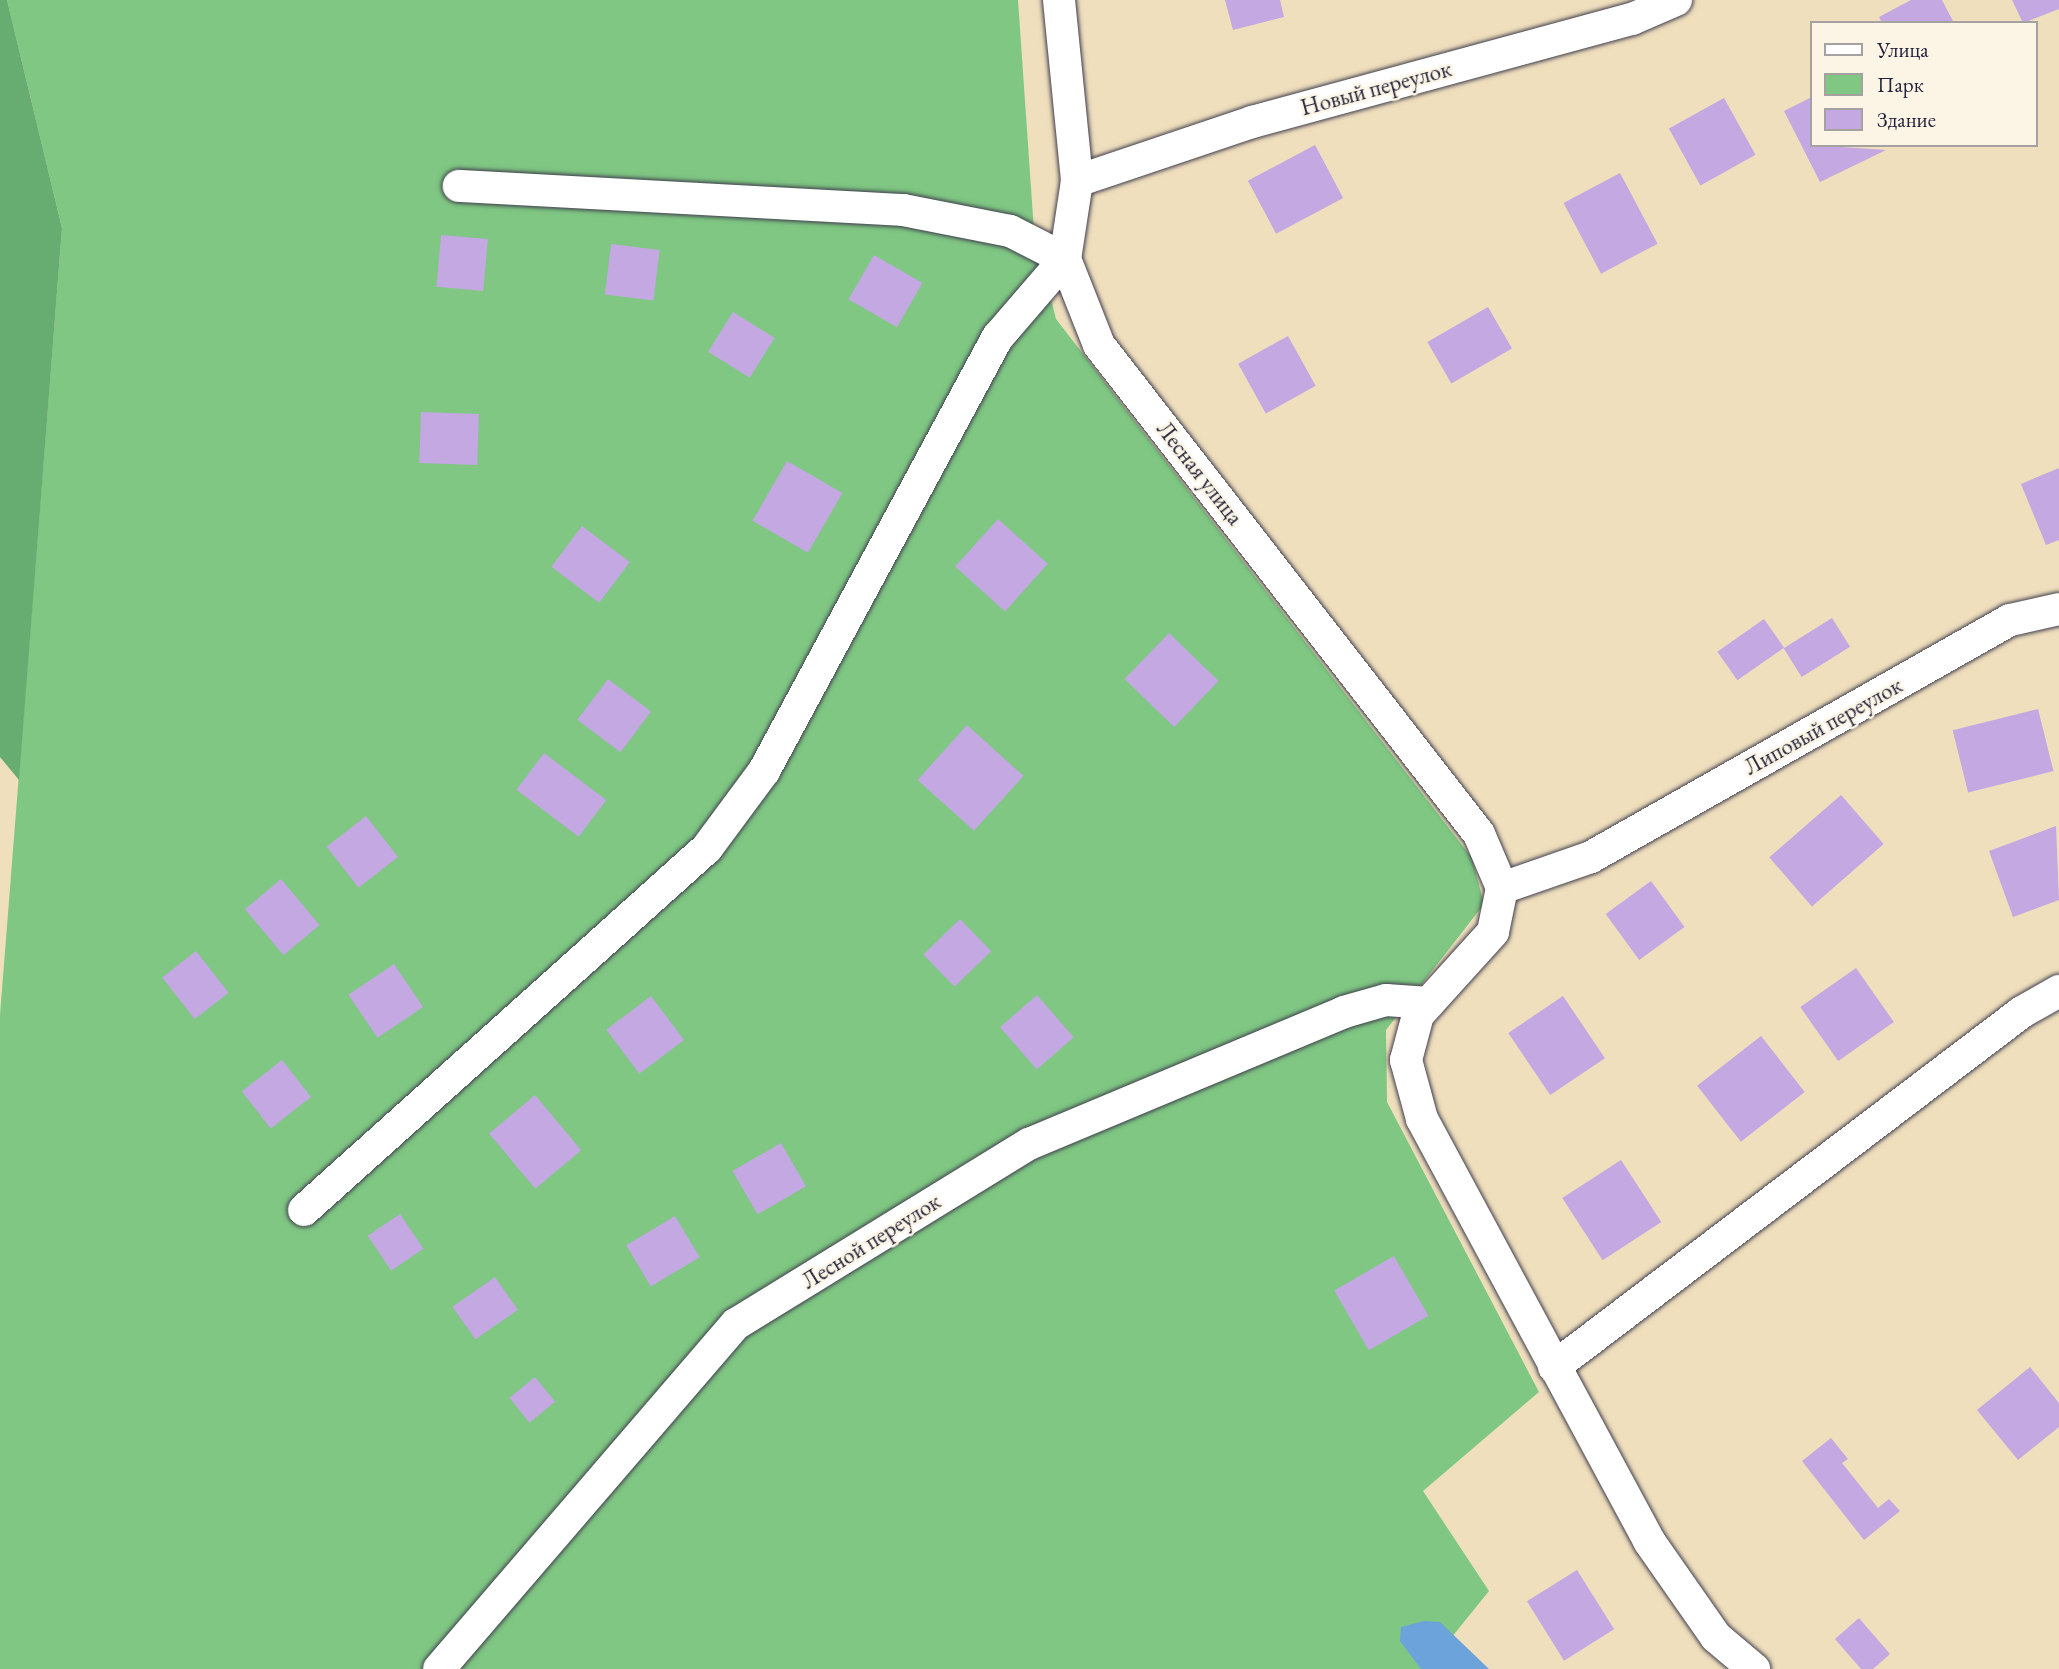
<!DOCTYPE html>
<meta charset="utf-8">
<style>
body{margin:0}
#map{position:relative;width:2059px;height:1669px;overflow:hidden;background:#efdfbd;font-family:"EB Garamond",serif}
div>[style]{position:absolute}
.green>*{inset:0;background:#7fc783}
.forest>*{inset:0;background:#67ac71}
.water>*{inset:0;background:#6ba3da}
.building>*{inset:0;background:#c3a8e2;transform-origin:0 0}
.roads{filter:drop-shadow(0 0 2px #413e4e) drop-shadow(0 0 2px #413e4e)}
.minor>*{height:32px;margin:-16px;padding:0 16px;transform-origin:16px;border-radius:16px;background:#fff}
span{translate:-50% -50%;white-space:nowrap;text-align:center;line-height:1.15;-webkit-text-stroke:5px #fcf5e5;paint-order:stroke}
.street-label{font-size:23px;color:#22223b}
.legend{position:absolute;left:1810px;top:21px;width:228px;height:126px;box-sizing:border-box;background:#fcf5e5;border:2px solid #a5a1a1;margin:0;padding:9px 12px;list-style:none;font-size:21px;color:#22223b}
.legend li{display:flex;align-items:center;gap:14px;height:35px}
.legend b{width:35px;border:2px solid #a5a1a1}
</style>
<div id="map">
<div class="green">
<i style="clip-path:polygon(7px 0,1018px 0,1034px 231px,1056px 319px,1472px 858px,1484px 904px,1386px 1030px,1387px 1102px,1539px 1392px,1423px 1491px,1489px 1591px,1426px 1669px,0 1669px,0 1015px,62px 228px)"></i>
</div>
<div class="forest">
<i style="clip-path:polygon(0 0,7px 0,62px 228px,19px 780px,0 757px)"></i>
</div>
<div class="water">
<i style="clip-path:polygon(1424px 1621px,1440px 1622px,1489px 1669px,1421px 1669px,1400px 1641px,1401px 1627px)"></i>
</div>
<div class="building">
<i style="clip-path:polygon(1225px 0,1280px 0,1284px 17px,1233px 30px)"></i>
<i style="clip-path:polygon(1911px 0,1942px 0,1954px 23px,1882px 23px,1879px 17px)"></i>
<i style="clip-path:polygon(2012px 0,2059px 0,2059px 9px,2023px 23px)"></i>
<i style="clip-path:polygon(1812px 97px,1812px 145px,1886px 150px,1820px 182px,1784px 111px)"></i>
<i style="left:1724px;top:98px;width:65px;height:63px;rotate:61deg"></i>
<i style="left:1315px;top:145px;width:60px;height:76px;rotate:62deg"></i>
<i style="left:1620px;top:173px;width:80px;height:64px;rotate:62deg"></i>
<i style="left:441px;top:235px;width:47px;height:52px;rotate:5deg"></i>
<i style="left:611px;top:244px;width:49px;height:51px;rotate:7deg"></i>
<i style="left:874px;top:255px;width:56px;height:51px;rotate:30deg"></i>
<i style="left:1488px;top:307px;width:48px;height:70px;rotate:60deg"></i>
<i style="left:733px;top:312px;width:49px;height:47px;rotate:32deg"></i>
<i style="left:1288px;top:336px;width:57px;height:57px;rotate:61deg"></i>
<i style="left:421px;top:412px;width:58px;height:51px;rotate:2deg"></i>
<i style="left:787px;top:461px;width:64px;height:69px;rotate:30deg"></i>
<i style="clip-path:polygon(2059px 468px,2059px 540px,2046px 545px,2021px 484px)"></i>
<i style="left:998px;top:519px;width:67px;height:64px;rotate:42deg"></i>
<i style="left:582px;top:526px;width:60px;height:51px;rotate:37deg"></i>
<i style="left:1832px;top:618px;width:34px;height:57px;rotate:58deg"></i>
<i style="left:1764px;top:619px;width:35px;height:57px;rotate:55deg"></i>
<i style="left:1169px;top:633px;width:69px;height:64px;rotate:44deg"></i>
<i style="left:608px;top:679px;width:54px;height:51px;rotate:37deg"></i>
<i style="left:2038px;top:709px;width:64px;height:88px;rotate:76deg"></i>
<i style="left:967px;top:725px;width:76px;height:74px;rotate:42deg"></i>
<i style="left:544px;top:753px;width:78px;height:46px;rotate:37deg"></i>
<i style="left:1841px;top:795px;width:65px;height:95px;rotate:49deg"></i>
<i style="left:366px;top:816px;width:52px;height:50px;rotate:52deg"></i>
<i style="clip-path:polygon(2056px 826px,2059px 900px,2013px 917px,1989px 851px)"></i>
<i style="left:281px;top:879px;width:60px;height:47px;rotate:50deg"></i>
<i style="left:1651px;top:881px;width:57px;height:56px;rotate:54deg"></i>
<i style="left:960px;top:919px;width:45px;height:51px;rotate:46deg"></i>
<i style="left:196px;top:951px;width:53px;height:43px;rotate:52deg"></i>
<i style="left:394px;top:964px;width:52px;height:55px;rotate:56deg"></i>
<i style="left:1856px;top:968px;width:66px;height:68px;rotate:55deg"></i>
<i style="left:1037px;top:995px;width:56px;height:49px;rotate:49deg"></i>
<i style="left:651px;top:996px;width:55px;height:56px;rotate:53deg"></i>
<i style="left:1563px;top:996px;width:75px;height:66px;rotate:56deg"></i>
<i style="left:1761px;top:1036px;width:71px;height:81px;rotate:52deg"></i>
<i style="left:282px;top:1060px;width:47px;height:51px;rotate:52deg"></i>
<i style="left:535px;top:1095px;width:72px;height:60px;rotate:50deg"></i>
<i style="left:781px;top:1143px;width:50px;height:56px;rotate:60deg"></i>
<i style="left:1621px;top:1160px;width:74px;height:70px;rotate:57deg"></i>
<i style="left:400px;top:1214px;width:42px;height:39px;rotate:56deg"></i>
<i style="left:675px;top:1216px;width:48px;height:57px;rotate:59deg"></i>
<i style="left:1394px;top:1256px;width:69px;height:69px;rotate:60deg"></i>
<i style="left:495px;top:1277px;width:40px;height:52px;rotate:55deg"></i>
<i style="clip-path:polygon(2030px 1367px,2059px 1403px,2059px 1427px,2018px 1460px,1977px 1410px)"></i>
<i style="left:535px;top:1377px;width:32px;height:33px;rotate:51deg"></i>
<i style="clip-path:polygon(1831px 1438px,1848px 1459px,1842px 1463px,1878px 1508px,1889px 1499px,1900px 1511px,1864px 1540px,1802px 1461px)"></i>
<i style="left:1577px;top:1570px;width:70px;height:59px;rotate:58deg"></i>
<i style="clip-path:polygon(1859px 1618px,1890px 1654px,1873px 1669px,1861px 1669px,1835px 1639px)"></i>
</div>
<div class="roads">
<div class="minor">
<i style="left:1059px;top:0;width:182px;rotate:84.3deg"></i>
<i style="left:1077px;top:181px;width:79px;rotate:98.7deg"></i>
<i style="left:1065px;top:259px;width:92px;rotate:68.4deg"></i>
<i style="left:1099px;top:345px;width:619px;rotate:52.15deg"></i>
<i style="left:1479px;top:834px;width:59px;rotate:66.9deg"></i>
<i style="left:1077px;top:181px;width:185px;rotate:-18.6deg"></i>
<i style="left:1252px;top:122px;width:394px;rotate:-15.2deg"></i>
<i style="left:1632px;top:19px;width:48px;rotate:-23.4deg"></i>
<i style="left:1502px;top:888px;width:45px;rotate:101.6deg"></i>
<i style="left:1493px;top:932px;width:112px;rotate:132.1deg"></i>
<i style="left:1418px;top:1015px;width:47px;rotate:104.9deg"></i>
<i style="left:1406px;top:1060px;width:61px;rotate:74.8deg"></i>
<i style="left:1422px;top:1119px;width:479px;rotate:61.7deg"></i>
<i style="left:1649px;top:1541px;width:117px;rotate:55.1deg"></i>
<i style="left:1716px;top:1637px;width:50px;rotate:40.1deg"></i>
<i style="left:1502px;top:888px;width:94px;rotate:-19.2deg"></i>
<i style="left:1591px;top:857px;width:481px;rotate:-29.5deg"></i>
<i style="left:2010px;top:620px;width:50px;rotate:-12.7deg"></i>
<i style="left:304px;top:1210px;width:542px;rotate:-41.93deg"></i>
<i style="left:707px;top:848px;width:96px;rotate:-53.5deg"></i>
<i style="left:764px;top:771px;width:493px;rotate:-61.7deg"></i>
<i style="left:998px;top:337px;width:103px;rotate:-49.3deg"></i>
<i style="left:1065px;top:259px;width:62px;rotate:-153deg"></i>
<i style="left:1010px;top:231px;width:109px;rotate:-168.9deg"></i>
<i style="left:903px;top:210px;width:445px;rotate:-176.9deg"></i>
<i style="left:1554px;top:1367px;width:587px;rotate:-37.18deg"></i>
<i style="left:2022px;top:1012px;width:43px;rotate:-29.6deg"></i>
<i style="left:439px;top:1669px;width:455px;rotate:-49.3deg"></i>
<i style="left:736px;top:1324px;width:344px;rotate:-31.6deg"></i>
<i style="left:1029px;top:1144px;width:342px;rotate:-22.7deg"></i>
<i style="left:1344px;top:1012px;width:44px;rotate:-15.9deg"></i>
<i style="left:1386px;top:1000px;width:43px;rotate:4deg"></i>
</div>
</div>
<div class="street-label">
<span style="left:1376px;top:88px;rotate:-15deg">Новый переулок</span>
<span style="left:1200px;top:473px;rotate:52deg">Лесная улица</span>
<span style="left:1823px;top:726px;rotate:-29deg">Липовый переулок</span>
<span style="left:871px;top:1241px;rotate:-32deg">Лесной переулок</span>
</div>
<ul class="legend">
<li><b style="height:9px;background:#fff"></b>Улица</li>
<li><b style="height:19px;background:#7fc783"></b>Парк</li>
<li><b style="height:19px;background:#c3a8e2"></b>Здание</li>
</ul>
</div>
